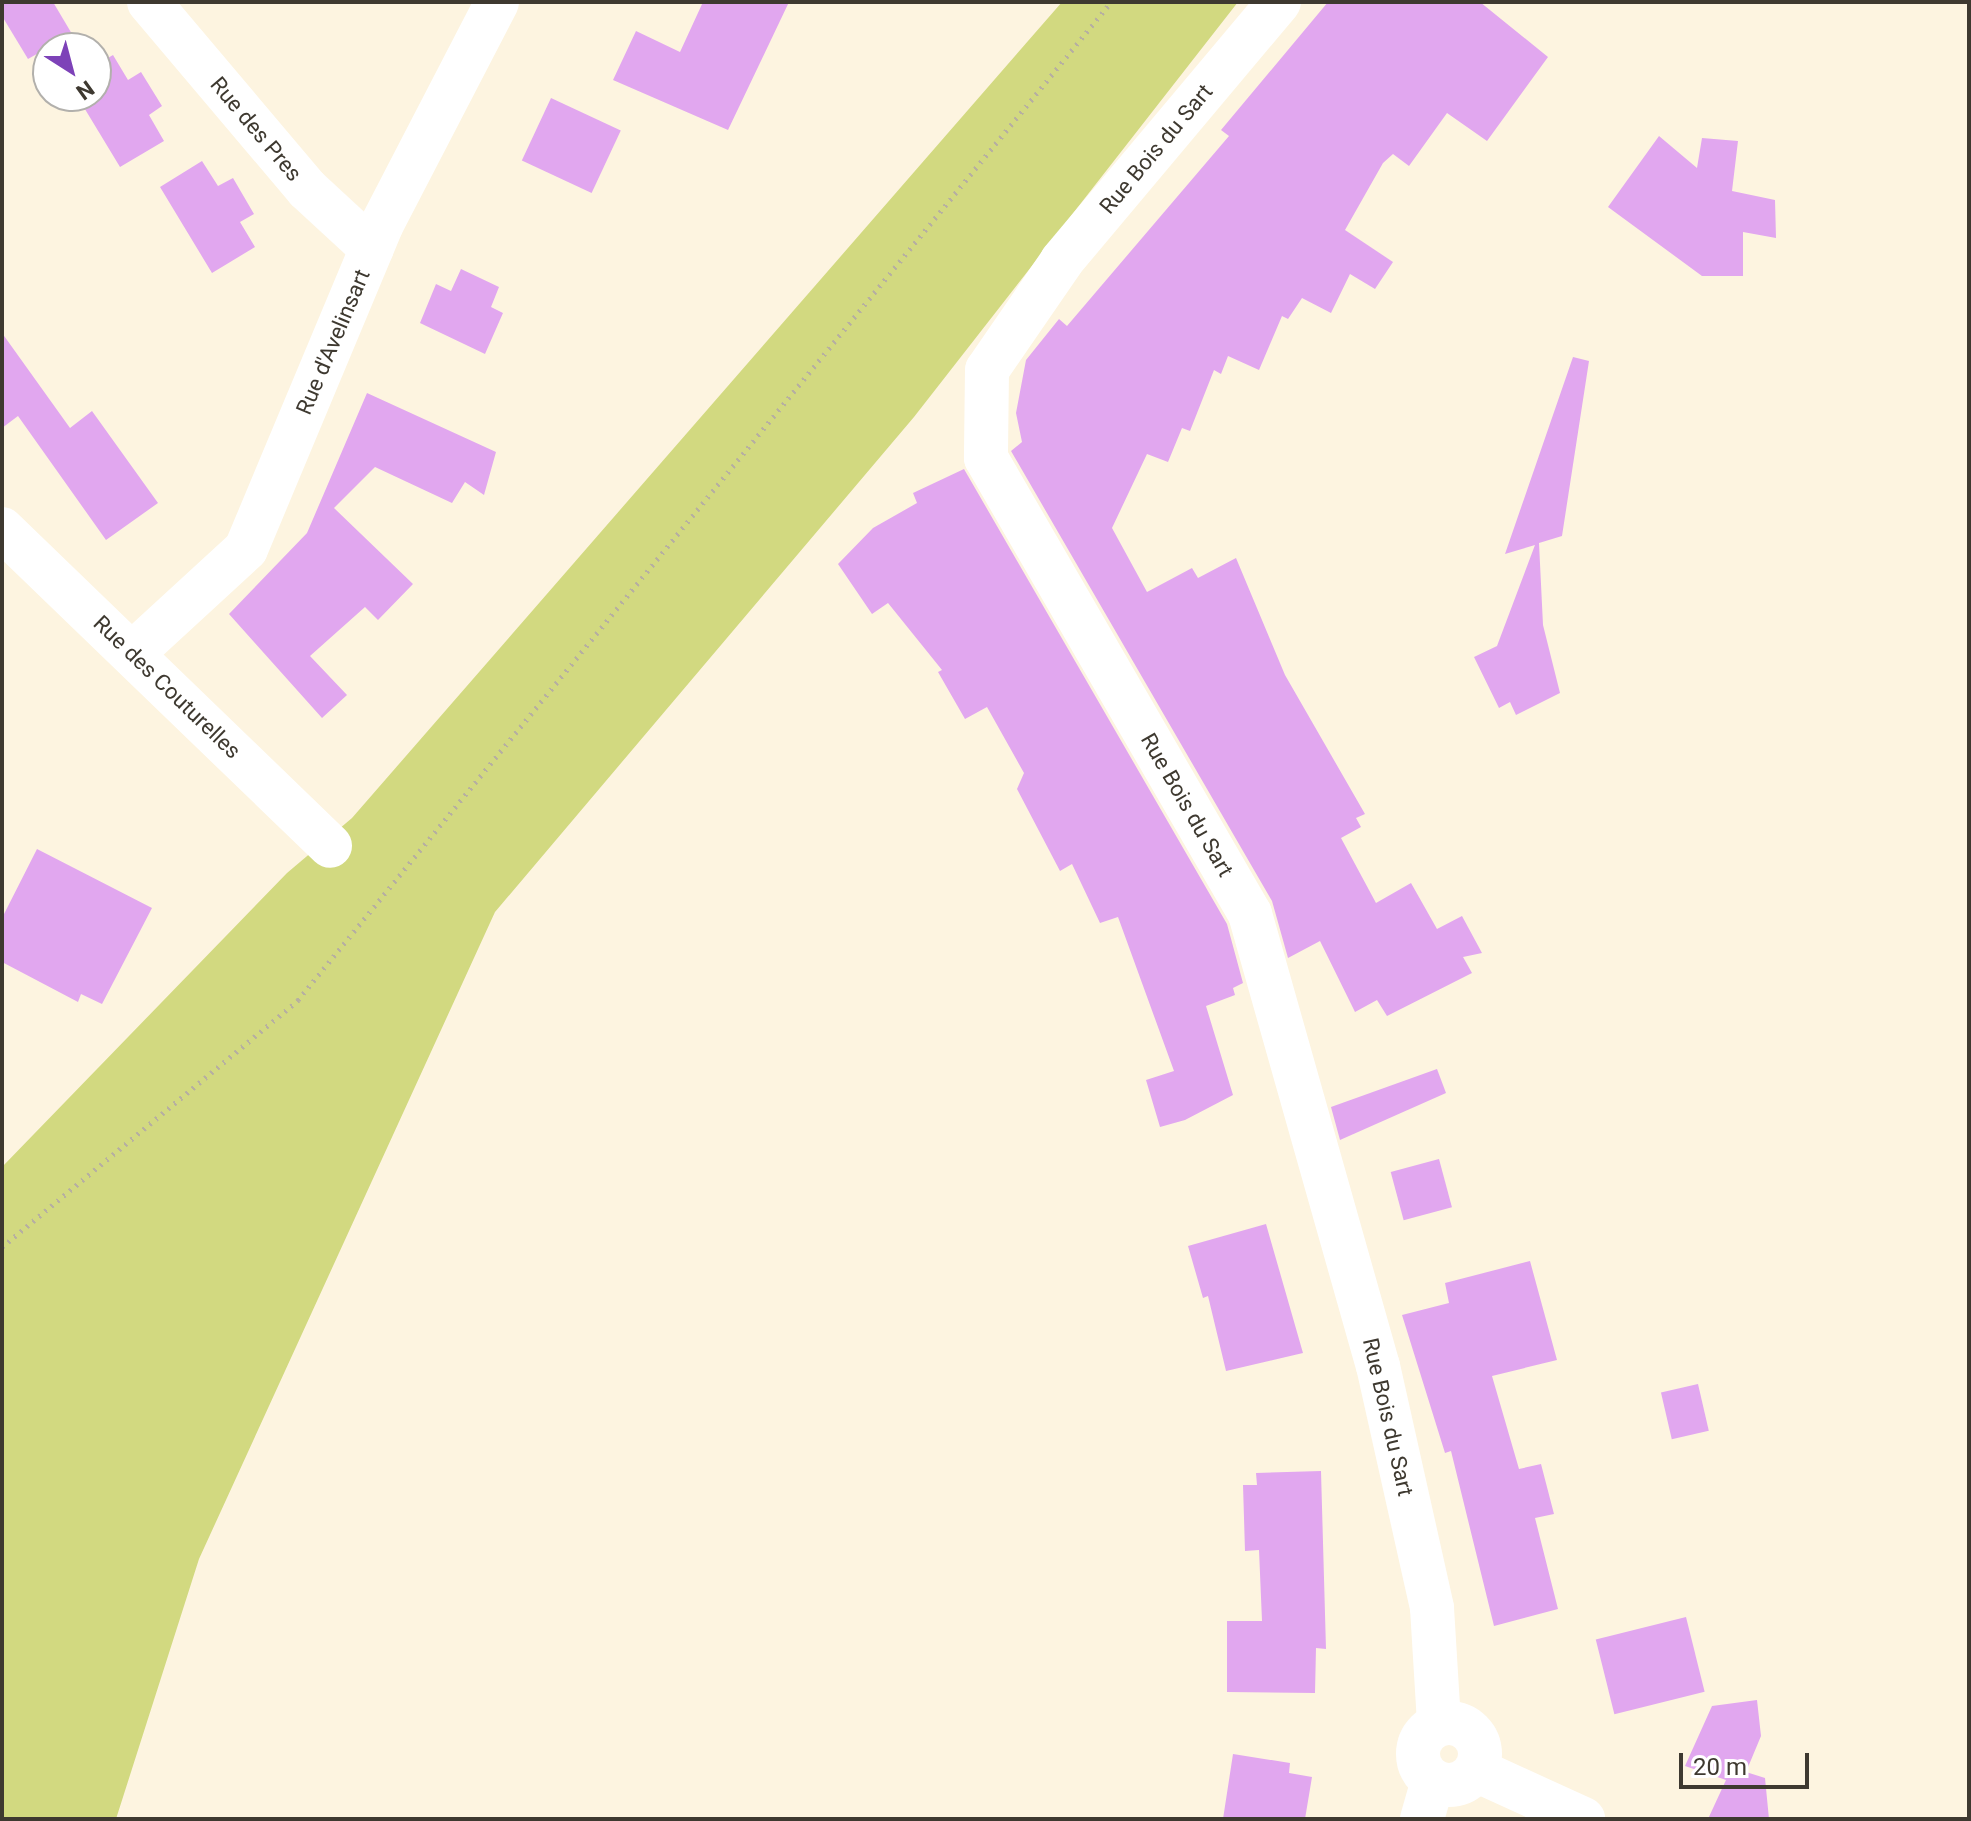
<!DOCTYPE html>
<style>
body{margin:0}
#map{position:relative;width:1971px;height:1821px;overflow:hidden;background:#fdf4e0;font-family:Roboto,sans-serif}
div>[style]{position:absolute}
.green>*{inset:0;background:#d2d980}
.building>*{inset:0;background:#e1a7ef;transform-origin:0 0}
.path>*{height:5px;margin-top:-2.5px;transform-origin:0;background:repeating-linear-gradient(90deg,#b7b0a0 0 2px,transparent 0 8px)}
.minor>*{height:44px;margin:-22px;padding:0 22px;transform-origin:22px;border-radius:22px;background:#fff}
.minor>.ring{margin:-22px;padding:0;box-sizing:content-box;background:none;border:44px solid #fff;border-radius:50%}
span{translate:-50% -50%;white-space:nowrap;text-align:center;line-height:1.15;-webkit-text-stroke:6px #fff;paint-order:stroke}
.street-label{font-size:22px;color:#3e3930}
.frame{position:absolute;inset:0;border:4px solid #3e3930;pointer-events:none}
.north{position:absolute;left:32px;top:32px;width:80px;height:80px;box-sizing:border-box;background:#fff;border:2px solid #b2b0ac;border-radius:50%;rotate:144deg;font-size:22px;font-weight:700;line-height:32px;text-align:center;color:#3e3930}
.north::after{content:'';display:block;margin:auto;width:28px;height:36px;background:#7d42b8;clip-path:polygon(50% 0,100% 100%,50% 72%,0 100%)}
.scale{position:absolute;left:1679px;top:1753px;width:130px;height:36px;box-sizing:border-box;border:4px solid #3e3930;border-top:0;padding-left:10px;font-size:24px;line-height:28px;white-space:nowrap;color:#3e3930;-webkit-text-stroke:6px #fff;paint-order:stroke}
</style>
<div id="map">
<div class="green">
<i style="clip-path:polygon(1062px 2px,1238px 2px,914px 417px,495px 912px,199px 1559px,116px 1819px,2px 1819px,2px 1167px,287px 873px,352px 818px)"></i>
</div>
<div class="building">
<i style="clip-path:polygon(2px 2px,53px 2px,72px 34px,28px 59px,2px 16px)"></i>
<i style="clip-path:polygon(703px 2px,789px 2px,728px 130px,613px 80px,636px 31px,680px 52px)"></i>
<i style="clip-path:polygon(1328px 2px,1480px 2px,1548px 57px,1487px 141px,1447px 113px,1409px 166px,1393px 154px,1383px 163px,1345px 230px,1393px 262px,1375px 289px,1350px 274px,1331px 313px,1302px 298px,1288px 319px,1282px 316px,1259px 370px,1228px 356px,1221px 374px,1214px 370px,1190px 431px,1182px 428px,1168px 462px,1147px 454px,1112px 528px,1147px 592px,1192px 568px,1198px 578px,1236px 558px,1285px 675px,1365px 814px,1356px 818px,1361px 827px,1341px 838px,1376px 903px,1411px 883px,1437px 929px,1462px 916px,1482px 953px,1463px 957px,1472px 973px,1387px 1016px,1377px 1000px,1355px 1012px,1320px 941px,1288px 958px,1272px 901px,1011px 451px,1022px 442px,1016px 413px,1026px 360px,1059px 319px,1067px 326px,1229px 136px,1221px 130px)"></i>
<i style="clip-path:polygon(113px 55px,128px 80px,141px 72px,162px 106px,149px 115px,164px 141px,120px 167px,77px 96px,96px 96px,96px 65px)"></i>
<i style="left:551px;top:98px;width:77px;height:69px;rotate:25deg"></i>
<i style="clip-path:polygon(1659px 136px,1697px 168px,1702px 138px,1738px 141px,1732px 191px,1775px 200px,1776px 238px,1743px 232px,1743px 276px,1702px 276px,1608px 207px)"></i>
<i style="clip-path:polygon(202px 161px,218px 186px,233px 178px,254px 214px,240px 222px,255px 247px,212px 273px,160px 187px)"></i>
<i style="clip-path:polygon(461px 269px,499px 287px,491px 307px,503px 313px,485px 354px,420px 323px,436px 284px,451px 291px)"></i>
<i style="clip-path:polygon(2px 333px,70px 428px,92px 411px,158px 503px,106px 540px,18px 416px,2px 428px)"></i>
<i style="clip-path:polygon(1573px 357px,1589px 361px,1562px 536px,1539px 543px,1543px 625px,1560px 693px,1516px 715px,1510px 702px,1499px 708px,1474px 657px,1497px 646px,1535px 545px,1505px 554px)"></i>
<i style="clip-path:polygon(367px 393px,496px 452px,484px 495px,465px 482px,452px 503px,375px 467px,334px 508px,413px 584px,378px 620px,365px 607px,310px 656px,347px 695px,322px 718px,229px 614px,307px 533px)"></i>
<i style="clip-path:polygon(964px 469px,1227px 924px,1243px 983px,1233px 988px,1235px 995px,1206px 1006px,1233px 1095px,1185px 1120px,1160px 1127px,1146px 1080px,1174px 1071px,1118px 917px,1100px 923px,1072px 864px,1060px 871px,1017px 789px,1024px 773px,987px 707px,965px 719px,938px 672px,942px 670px,888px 603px,872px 614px,838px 564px,873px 528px,917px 503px,913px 493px)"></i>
<i style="clip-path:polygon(37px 849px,152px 908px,102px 1004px,81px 994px,78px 1002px,2px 962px,2px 918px)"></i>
<i style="clip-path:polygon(1437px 1069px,1446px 1093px,1340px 1140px,1331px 1107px)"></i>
<i style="left:1439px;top:1159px;width:50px;height:50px;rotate:75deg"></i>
<i style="clip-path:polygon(1266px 1224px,1303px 1353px,1226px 1371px,1208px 1296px,1203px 1298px,1188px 1246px)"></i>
<i style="clip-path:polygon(1530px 1261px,1557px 1360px,1492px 1376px,1519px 1469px,1541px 1464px,1554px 1514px,1535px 1518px,1558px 1609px,1494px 1626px,1451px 1451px,1445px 1453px,1402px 1315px,1449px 1303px,1445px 1283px)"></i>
<i style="left:1698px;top:1384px;width:48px;height:38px;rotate:77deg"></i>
<i style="clip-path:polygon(1321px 1471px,1326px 1649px,1316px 1648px,1315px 1693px,1227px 1692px,1227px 1621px,1262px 1621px,1259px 1550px,1245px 1551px,1243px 1485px,1257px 1485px,1256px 1473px)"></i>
<i style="left:1686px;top:1617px;width:77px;height:93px;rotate:76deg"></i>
<i style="clip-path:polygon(1757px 1700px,1761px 1736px,1746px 1772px,1765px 1778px,1769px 1819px,1708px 1819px,1726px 1780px,1685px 1766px,1712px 1706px)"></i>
<i style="clip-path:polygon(1233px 1754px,1290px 1763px,1289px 1773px,1312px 1777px,1305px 1819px,1223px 1819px)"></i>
</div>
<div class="path">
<i style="left:2px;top:1247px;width:386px;rotate:-39.8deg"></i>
<i style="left:298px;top:1000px;width:1287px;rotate:-50.83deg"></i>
</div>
<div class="minor">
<i style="left:149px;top:2px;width:245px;rotate:49.8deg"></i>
<i style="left:307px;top:189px;width:88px;rotate:42.7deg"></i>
<i style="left:1279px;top:2px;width:338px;rotate:130deg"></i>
<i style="left:1062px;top:261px;width:132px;rotate:124.5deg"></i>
<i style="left:987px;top:370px;width:88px;rotate:90.7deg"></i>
<i style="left:986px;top:458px;width:527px;rotate:59.93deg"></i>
<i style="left:1250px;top:914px;width:470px;rotate:74.2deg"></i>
<i style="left:1378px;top:1366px;width:248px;rotate:77.4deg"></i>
<i style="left:1432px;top:1608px;width:116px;rotate:86.5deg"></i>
<i style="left:2px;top:529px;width:456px;rotate:44deg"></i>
<i style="left:134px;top:652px;width:152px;rotate:-42.6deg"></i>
<i style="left:246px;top:549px;width:350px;rotate:-67.3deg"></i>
<i style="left:381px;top:226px;width:252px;rotate:-62.6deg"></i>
<i class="ring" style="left:1418px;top:1723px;width:18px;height:18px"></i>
<i style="left:1476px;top:1770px;width:118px;rotate:24.6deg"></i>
<i style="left:1422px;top:1819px;width:40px;rotate:-74deg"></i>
</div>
<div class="street-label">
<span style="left:256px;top:129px;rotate:50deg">Rue des Pres</span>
<span style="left:1156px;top:149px;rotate:-50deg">Rue Bois du Sart</span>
<span style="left:333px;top:342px;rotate:-67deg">Rue d'Avelinsart</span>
<span style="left:167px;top:687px;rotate:44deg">Rue des Couturelles</span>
<span style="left:1187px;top:805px;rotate:60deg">Rue Bois du Sart</span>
<span style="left:1388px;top:1417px;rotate:77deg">Rue Bois du Sart</span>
</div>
<div class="frame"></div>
<div class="north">N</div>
<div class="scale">20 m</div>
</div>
